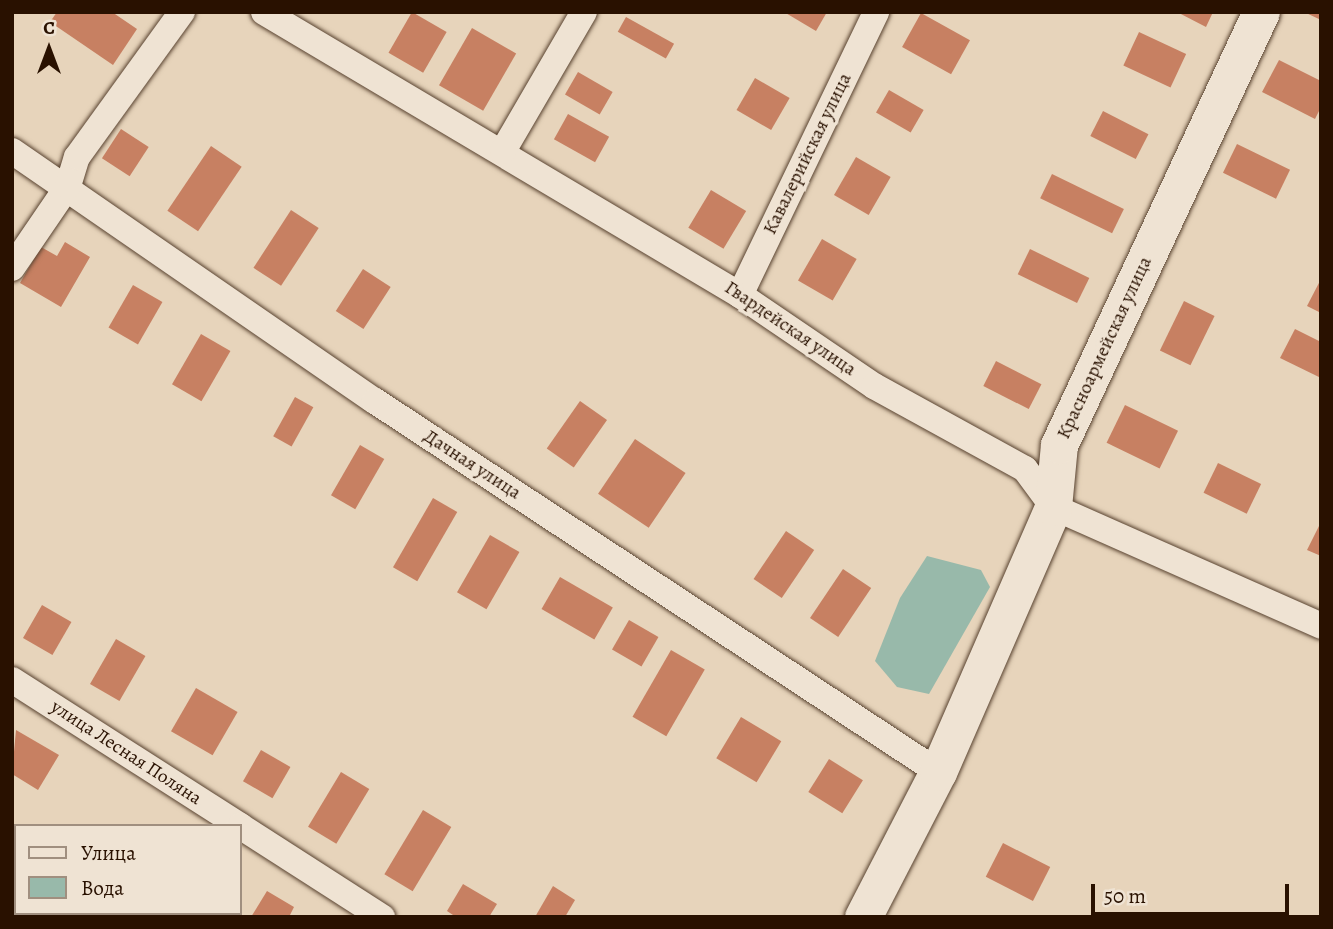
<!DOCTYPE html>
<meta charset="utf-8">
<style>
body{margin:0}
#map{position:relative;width:1333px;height:929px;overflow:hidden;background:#e7d4bb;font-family:Alegreya,serif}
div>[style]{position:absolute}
.water>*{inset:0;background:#98b9aa}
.building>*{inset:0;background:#c78062;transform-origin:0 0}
.roads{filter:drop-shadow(0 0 2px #58422f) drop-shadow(0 0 2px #58422f)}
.street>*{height:26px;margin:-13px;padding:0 13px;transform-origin:13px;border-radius:13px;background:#efe3d3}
.secondary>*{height:37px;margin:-18.5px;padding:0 18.5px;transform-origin:18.5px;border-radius:18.5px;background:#efe3d3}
span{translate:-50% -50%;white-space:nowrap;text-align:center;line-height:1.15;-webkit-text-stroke:7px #efe3d3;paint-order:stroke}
.street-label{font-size:19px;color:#291100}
.frame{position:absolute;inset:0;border:14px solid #291100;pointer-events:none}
.legend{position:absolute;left:14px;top:824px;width:228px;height:91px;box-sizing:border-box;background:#efe3d3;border:2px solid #a08f7f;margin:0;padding:9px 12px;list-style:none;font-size:21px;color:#291100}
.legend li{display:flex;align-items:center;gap:14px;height:35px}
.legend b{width:35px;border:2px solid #a08f7f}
.north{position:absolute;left:14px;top:14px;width:70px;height:70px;-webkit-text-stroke:5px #efe3d3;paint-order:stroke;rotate:0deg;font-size:19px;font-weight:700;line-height:28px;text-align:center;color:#291100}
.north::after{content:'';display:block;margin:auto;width:24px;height:32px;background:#291100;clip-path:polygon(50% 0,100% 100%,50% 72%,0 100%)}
.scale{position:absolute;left:1091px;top:884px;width:198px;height:32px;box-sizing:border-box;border:4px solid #291100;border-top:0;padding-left:9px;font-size:21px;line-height:24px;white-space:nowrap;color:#291100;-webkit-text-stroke:5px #efe3d3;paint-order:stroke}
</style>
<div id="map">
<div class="water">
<i style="clip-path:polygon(927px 556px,981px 570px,990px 587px,929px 694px,897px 687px,875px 661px,900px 598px)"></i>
</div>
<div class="building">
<i style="clip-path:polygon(57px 12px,112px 12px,137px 29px,113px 65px,50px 22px)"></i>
<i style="left:412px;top:12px;width:40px;height:47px;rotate:30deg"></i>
<i style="clip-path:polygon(784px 12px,827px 12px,816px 31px)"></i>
<i style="clip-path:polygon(1177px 12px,1213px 12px,1206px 27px)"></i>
<i style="clip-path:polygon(1304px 12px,1321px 12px,1321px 20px)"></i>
<i style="left:921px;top:13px;width:56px;height:39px;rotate:29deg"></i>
<i style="left:626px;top:17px;width:55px;height:17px;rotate:29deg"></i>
<i style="left:472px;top:28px;width:51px;height:66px;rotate:30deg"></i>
<i style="left:1139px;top:32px;width:52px;height:37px;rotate:25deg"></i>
<i style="clip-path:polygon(1279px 60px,1321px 81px,1321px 107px,1315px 119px,1262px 92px)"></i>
<i style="left:578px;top:72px;width:40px;height:26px;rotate:30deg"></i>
<i style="left:755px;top:78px;width:40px;height:37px;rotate:30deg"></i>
<i style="left:889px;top:90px;width:40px;height:26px;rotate:30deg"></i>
<i style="left:1103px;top:111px;width:51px;height:28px;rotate:27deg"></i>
<i style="left:568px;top:114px;width:47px;height:29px;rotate:29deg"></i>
<i style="left:121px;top:129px;width:33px;height:35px;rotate:33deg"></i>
<i style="left:1237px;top:144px;width:59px;height:32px;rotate:26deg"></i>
<i style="left:211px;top:146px;width:37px;height:78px;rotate:34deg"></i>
<i style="left:856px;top:157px;width:40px;height:44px;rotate:30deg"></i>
<i style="left:1052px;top:174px;width:80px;height:27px;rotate:26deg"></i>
<i style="left:711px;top:190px;width:41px;height:44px;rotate:31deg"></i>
<i style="left:291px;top:210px;width:33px;height:69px;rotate:33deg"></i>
<i style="left:822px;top:239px;width:40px;height:48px;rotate:30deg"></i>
<i style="clip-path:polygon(65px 242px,90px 257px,61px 307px,20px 283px,41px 247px,57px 256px)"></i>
<i style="left:1030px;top:249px;width:66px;height:28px;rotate:26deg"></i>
<i style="left:363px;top:269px;width:33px;height:50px;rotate:33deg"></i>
<i style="clip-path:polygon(1321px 279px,1321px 313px,1307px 306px)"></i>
<i style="left:133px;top:285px;width:34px;height:49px;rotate:30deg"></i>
<i style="left:1184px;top:301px;width:34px;height:55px;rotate:26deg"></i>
<i style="clip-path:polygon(1295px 329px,1321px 342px,1321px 378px,1280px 358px)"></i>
<i style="left:201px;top:334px;width:34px;height:58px;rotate:30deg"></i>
<i style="left:996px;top:361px;width:51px;height:28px;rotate:27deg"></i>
<i style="left:295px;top:397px;width:21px;height:45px;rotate:29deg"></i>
<i style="left:580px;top:401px;width:33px;height:58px;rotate:35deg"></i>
<i style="left:1125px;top:405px;width:59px;height:42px;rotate:26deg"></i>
<i style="left:635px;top:439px;width:61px;height:66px;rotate:34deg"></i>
<i style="left:360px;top:445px;width:28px;height:58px;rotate:30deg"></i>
<i style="left:1218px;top:463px;width:48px;height:33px;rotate:26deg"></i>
<i style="left:433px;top:498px;width:28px;height:80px;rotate:30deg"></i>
<i style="clip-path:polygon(1321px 522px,1321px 556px,1307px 550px)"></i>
<i style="left:786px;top:531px;width:34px;height:58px;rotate:34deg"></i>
<i style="left:490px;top:535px;width:34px;height:66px;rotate:30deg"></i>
<i style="left:843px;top:569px;width:34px;height:59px;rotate:34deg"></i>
<i style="left:560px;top:577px;width:61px;height:37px;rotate:30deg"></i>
<i style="left:42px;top:605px;width:34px;height:38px;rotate:30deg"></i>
<i style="left:629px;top:620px;width:34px;height:34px;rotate:30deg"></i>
<i style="left:116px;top:639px;width:34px;height:52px;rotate:30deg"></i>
<i style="left:671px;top:650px;width:39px;height:77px;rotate:30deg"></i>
<i style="left:196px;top:688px;width:48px;height:50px;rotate:30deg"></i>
<i style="left:741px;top:717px;width:47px;height:48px;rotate:31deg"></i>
<i style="clip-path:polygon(16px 730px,59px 755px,38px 790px,12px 774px)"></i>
<i style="left:261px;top:750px;width:34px;height:36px;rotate:30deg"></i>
<i style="left:829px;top:759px;width:40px;height:39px;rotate:32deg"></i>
<i style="left:341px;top:772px;width:33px;height:64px;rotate:31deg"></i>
<i style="left:423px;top:810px;width:33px;height:75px;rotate:31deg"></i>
<i style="left:1003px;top:843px;width:53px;height:38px;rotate:27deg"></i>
<i style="clip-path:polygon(463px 884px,497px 904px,489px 917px,456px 917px,447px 911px)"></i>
<i style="clip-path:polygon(553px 886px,575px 900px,565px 917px,535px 917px)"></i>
<i style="clip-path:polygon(267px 891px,294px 907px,289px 917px,251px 917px)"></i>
</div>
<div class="roads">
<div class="street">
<i style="left:264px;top:12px;width:554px;rotate:30.73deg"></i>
<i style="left:740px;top:295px;width:162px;rotate:34.2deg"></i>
<i style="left:874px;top:386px;width:172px;rotate:28.8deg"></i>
<i style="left:1025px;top:469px;width:47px;rotate:53.6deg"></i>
<i style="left:1053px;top:507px;width:293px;rotate:23.9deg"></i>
<i style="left:12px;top:151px;width:441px;rotate:34.6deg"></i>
<i style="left:375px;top:401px;width:674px;rotate:33.38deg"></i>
<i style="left:503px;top:151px;width:161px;rotate:-59.8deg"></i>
<i style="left:12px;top:268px;width:99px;rotate:-55.7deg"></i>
<i style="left:68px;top:186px;width:30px;rotate:-73deg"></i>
<i style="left:77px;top:157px;width:179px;rotate:-54.1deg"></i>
<i style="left:740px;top:295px;width:314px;rotate:-64.3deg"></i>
<i style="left:12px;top:680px;width:271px;rotate:32.6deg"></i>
<i style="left:240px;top:826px;width:169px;rotate:32.7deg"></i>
</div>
<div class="secondary">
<i style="left:863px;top:917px;width:163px;rotate:-62.7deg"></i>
<i style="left:938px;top:772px;width:289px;rotate:-66.5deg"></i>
<i style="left:1053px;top:507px;width:62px;rotate:-84.5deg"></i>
<i style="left:1059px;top:445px;width:478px;rotate:-65deg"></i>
</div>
</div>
<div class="street-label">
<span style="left:808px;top:154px;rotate:-64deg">Кавалерийская улица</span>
<span style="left:790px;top:329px;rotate:34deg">Гвардейская улица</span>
<span style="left:1105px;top:348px;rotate:-65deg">Красноармейская улица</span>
<span style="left:472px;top:465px;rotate:33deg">Дачная улица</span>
<span style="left:126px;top:753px;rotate:33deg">улица Лесная Поляна</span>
</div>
<div class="frame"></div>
<ul class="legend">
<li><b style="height:9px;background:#efe3d3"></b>Улица</li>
<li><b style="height:19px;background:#98b9aa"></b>Вода</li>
</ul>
<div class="north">С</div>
<div class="scale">50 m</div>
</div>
